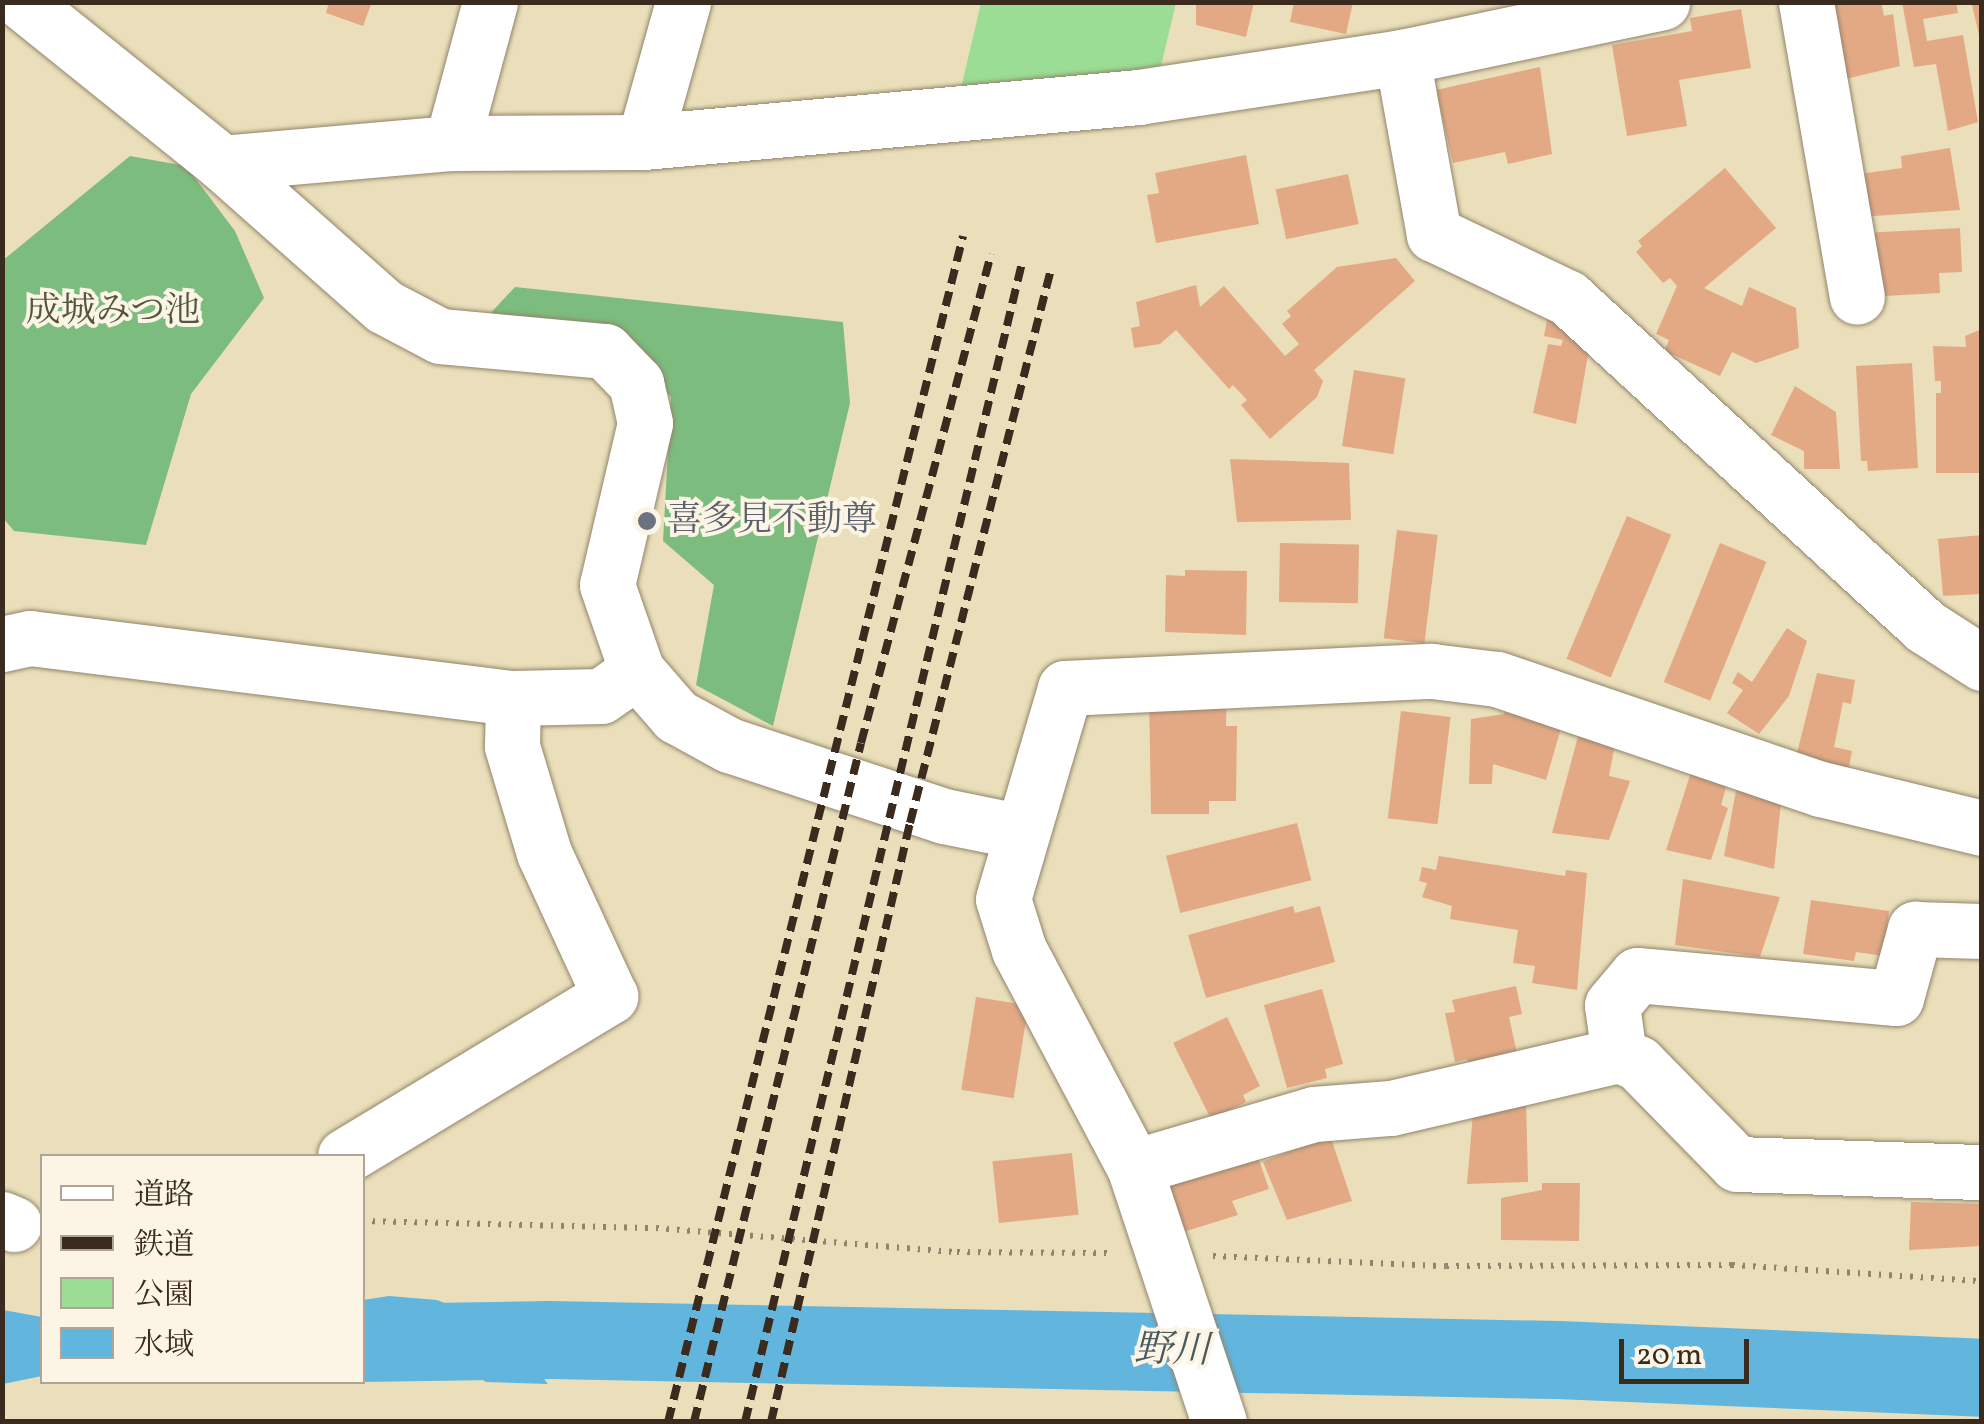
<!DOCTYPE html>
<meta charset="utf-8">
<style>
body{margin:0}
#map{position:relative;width:1984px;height:1424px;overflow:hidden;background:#eadfba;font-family:Vollkorn,"Noto Serif JP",serif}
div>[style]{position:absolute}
.green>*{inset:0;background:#9bdd94}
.forest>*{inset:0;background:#7cbc7e}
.water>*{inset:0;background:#62b5dd}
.river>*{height:78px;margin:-39px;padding:0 39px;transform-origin:39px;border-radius:39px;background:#62b5dd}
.building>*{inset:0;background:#e3a985;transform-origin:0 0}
.path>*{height:6px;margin-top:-3px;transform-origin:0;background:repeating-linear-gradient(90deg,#92846c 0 2.5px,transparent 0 10.5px)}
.roads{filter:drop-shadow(0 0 2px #92846c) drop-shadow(0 0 2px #92846c)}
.minor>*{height:55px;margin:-27.5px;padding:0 27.5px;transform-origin:27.5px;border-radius:27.5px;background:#fff}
.rail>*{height:8px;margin-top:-4px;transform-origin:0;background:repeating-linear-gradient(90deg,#3b2a1e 0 15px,transparent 0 23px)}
.dots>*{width:28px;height:28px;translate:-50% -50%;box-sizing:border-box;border:5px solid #fcf5e5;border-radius:50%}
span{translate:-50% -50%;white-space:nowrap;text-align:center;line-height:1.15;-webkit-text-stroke:8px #fcf5e5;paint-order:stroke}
.park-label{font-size:35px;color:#53573c}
.worship-label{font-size:35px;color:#5b616d}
.left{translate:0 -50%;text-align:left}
.water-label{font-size:38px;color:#495b61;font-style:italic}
.frame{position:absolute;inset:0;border:5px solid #3b2a1e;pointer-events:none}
.legend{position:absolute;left:40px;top:1154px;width:325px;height:230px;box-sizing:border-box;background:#fcf5e5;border:2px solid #afa495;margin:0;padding:12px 18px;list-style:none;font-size:30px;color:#3b2a1e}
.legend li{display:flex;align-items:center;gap:20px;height:50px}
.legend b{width:50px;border:2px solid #afa495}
.scale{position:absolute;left:1619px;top:1339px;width:130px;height:45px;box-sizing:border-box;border:5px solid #3b2a1e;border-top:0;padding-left:12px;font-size:30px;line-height:35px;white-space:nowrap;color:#3b2a1e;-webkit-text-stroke:8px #fcf5e5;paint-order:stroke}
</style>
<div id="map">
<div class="green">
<i style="clip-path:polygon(981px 3px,1176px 3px,1160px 70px,961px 88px)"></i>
</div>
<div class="forest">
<i style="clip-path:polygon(130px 156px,186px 166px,235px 231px,264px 298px,191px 394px,146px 545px,14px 531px,3px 518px,2px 261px)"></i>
<i style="clip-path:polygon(515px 287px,843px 322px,850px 403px,773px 726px,696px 685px,714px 585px,663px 541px,671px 397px,627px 346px,486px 318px)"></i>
</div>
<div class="water">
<i style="clip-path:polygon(389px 1296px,437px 1300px,509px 1329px,601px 1321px,591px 1354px,542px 1347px,536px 1369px,548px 1384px,486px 1382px,461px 1365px,363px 1355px,363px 1300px)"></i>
<i style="clip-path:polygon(3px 1310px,42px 1317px,42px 1376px,3px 1384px)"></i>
</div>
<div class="river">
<i style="left:362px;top:1343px;width:188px;rotate:-0.9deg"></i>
<i style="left:550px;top:1340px;width:1008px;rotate:1.14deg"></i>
<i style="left:1558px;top:1360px;width:424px;rotate:2.4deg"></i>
</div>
<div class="building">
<i style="clip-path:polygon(329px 2px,372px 2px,363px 26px,326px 13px)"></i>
<i style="clip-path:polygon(1196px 2px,1254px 2px,1246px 37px,1196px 25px)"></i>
<i style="clip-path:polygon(1294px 2px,1353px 2px,1346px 34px,1290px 22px)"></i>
<i style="clip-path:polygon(1881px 2px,1884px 16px,1893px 14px,1900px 66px,1837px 81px,1831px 3px)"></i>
<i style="clip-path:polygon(1902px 2px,1956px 2px,1958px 13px,1923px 19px,1927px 41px,1963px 35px,1978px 122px,1948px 131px,1936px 64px,1914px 67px)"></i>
<i style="clip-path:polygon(1982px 3px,1982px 39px,1980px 39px,1972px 5px)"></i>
<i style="clip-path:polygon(1741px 9px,1751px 68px,1679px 80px,1687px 126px,1627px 136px,1612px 45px,1692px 31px,1690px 18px)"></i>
<i style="clip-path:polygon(1540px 67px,1552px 154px,1508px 164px,1505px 152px,1453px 163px,1436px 90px)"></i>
<i style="clip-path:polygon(1950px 148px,1960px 210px,1860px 217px,1853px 175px,1902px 168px,1901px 156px)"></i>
<i style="clip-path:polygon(1246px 155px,1259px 224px,1156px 243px,1147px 195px,1159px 193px,1155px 173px)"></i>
<i style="clip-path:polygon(1725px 168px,1776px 228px,1704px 288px,1742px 306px,1749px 287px,1796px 308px,1799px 348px,1756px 363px,1732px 352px,1720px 376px,1664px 351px,1669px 340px,1656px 334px,1677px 286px,1670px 278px,1663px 283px,1636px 252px,1642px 246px,1638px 241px)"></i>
<i style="left:1348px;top:174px;width:51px;height:74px;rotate:78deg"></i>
<i style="clip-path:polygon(1960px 228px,1962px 272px,1939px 273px,1940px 293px,1866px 297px,1863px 233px)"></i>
<i style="clip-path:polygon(1396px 258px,1415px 281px,1314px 370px,1323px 381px,1317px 397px,1270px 439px,1241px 405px,1247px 400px,1233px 385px,1229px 389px,1176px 330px,1160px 344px,1134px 348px,1131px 328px,1140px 326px,1136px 302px,1196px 285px,1200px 307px,1224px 286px,1285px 356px,1299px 344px,1282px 324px,1291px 316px,1287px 311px,1337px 267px)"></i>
<i style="clip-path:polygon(1549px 311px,1592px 332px,1576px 424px,1533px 413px,1548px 344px,1561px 346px,1563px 340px,1544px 336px)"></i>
<i style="clip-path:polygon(1982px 329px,1982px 473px,1936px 473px,1936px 393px,1941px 393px,1941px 381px,1935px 381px,1933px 346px,1966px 347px,1965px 336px)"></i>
<i style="clip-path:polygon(1912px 363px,1918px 468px,1868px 471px,1867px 461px,1861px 461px,1856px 366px)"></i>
<i style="left:1354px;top:370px;width:52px;height:77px;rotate:9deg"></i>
<i style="clip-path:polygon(1795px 386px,1836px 412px,1840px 469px,1804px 469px,1804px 451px,1771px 435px)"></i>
<i style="clip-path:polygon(1230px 459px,1349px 463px,1351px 520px,1237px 522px)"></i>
<i style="left:1627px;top:516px;width:48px;height:155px;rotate:23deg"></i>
<i style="left:1397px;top:530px;width:41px;height:109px;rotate:7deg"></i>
<i style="clip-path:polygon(1982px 535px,1982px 594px,1943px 596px,1938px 539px)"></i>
<i style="left:1280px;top:543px;width:79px;height:59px;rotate:1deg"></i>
<i style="left:1720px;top:543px;width:50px;height:150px;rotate:22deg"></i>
<i style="clip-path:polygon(1185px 570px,1247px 571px,1246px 635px,1165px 632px,1166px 575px,1185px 576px)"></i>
<i style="clip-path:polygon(1787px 628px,1807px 641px,1789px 696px,1759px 734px,1727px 713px,1743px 690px,1732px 683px,1738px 672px,1752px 682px)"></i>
<i style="clip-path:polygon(1817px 673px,1855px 680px,1851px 704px,1843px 702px,1834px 747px,1852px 751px,1848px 772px,1795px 761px)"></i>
<i style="clip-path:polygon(1227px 689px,1226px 726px,1237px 726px,1236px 801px,1209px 801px,1209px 814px,1151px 814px,1149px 690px)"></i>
<i style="clip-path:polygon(1509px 695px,1564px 718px,1546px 780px,1493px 764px,1492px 784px,1469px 784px,1471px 719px,1504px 714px)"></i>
<i style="left:1401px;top:711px;width:50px;height:108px;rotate:7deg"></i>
<i style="clip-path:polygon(1580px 729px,1616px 739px,1609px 776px,1630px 781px,1609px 840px,1552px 833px)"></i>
<i style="clip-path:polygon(1692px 769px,1728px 781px,1721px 805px,1728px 808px,1711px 860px,1666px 850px)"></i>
<i style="clip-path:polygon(1737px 785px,1782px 794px,1774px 869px,1724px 856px)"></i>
<i style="left:1297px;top:823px;width:59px;height:135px;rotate:76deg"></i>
<i style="clip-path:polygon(1439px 856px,1565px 876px,1566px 870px,1587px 873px,1577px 990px,1532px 983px,1535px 966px,1513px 963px,1518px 930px,1450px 919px,1452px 906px,1422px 897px,1427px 883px,1419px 881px,1422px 867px,1436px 870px)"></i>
<i style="clip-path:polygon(1683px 879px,1780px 897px,1760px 957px,1675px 945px)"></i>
<i style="clip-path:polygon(1811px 900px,1889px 911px,1883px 956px,1856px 952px,1854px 961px,1803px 954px)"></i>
<i style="clip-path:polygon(1293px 906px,1295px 913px,1320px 906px,1335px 962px,1206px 998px,1188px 935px)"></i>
<i style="clip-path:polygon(1516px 986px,1522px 1014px,1509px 1017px,1520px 1067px,1471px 1077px,1467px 1059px,1455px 1062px,1445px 1013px,1455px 1012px,1452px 1000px)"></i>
<i style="clip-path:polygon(1322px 989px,1343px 1064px,1325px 1069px,1327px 1078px,1287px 1088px,1264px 1005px)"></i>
<i style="left:976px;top:997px;width:53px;height:94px;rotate:9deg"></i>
<i style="clip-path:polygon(1227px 1017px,1260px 1086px,1243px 1095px,1246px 1102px,1211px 1119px,1173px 1043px)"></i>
<i style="clip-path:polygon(1526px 1101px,1528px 1182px,1467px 1184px,1473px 1113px)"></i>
<i style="clip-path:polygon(1330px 1135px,1352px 1201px,1287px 1220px,1263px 1162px)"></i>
<i style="clip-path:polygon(1254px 1145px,1269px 1189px,1232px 1201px,1238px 1215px,1180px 1233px,1163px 1177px)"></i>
<i style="left:1072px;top:1153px;width:62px;height:80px;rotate:84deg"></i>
<i style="clip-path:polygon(1542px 1183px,1580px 1183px,1579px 1241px,1501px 1240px,1501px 1198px,1542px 1190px)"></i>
<i style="clip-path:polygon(1911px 1202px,1982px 1204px,1982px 1246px,1909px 1250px)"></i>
</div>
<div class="path">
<i style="left:362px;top:1221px;width:294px;rotate:1.4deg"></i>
<i style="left:656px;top:1228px;width:302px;rotate:4.6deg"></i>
<i style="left:957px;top:1252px;width:153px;rotate:0.4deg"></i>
<i style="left:1213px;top:1256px;width:233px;rotate:2.5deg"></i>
<i style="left:1446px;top:1266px;width:286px;rotate:-0.2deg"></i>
<i style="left:1732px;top:1265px;width:251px;rotate:3.7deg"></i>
</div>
<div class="roads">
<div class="minor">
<i style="left:22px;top:2px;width:257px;rotate:38.8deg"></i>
<i style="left:222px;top:163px;width:217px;rotate:41.5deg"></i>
<i style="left:385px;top:307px;width:62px;rotate:27.8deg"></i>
<i style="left:440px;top:336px;width:166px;rotate:5.2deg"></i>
<i style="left:605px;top:351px;width:45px;rotate:45.9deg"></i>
<i style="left:636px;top:383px;width:41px;rotate:77.3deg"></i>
<i style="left:645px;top:423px;width:166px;rotate:103.2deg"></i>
<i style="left:607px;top:585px;width:91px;rotate:70.8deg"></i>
<i style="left:637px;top:671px;width:60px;rotate:49.1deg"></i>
<i style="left:676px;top:716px;width:60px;rotate:28.7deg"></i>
<i style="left:729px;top:745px;width:226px;rotate:18.3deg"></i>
<i style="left:944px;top:816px;width:76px;rotate:11.5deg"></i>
<i style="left:1806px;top:2px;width:299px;rotate:80.2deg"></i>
<i style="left:1402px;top:57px;width:180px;rotate:79.8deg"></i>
<i style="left:1434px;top:234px;width:148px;rotate:25.5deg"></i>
<i style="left:1568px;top:298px;width:486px;rotate:42.6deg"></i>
<i style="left:1926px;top:627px;width:67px;rotate:32.7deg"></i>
<i style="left:644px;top:142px;width:145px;rotate:-74.4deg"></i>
<i style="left:452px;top:143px;width:146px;rotate:-74.9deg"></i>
<i style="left:222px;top:163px;width:231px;rotate:-5deg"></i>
<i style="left:452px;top:143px;width:192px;rotate:-0.3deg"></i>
<i style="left:644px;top:142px;width:496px;rotate:-5.2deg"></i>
<i style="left:1138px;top:97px;width:267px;rotate:-8.6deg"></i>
<i style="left:1402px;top:57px;width:266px;rotate:-11.9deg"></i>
<i style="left:2px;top:644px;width:29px;rotate:-12deg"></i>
<i style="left:30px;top:638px;width:487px;rotate:7.1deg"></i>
<i style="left:513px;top:698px;width:88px;rotate:-1.3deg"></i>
<i style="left:601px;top:696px;width:44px;rotate:-34.8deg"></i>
<i style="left:1619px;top:1055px;width:50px;rotate:-98deg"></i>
<i style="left:1612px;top:1005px;width:39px;rotate:-50deg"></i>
<i style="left:1637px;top:975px;width:260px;rotate:5.1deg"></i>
<i style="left:1896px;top:998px;width:72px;rotate:-74.6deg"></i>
<i style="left:1915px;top:929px;width:67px;rotate:1.7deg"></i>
<i style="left:345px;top:1156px;width:310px;rotate:-31.1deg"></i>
<i style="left:610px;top:996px;width:157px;rotate:-114.8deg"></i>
<i style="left:544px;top:853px;width:112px;rotate:-106.7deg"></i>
<i style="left:512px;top:746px;width:48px;rotate:-88.8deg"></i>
<i style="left:1134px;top:1167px;width:188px;rotate:-16.4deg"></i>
<i style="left:1314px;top:1114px;width:77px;rotate:-4.5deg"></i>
<i style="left:1391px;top:1108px;width:234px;rotate:-13.1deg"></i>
<i style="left:1619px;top:1055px;width:21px;rotate:23deg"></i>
<i style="left:1638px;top:1063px;width:141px;rotate:45.6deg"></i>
<i style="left:1737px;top:1164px;width:245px;rotate:1.9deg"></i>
<i style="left:2px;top:1219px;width:13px;rotate:23deg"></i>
<i style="left:1219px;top:1422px;width:269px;rotate:-108.4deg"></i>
<i style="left:1134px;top:1167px;width:246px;rotate:-117.9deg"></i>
<i style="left:1019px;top:950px;width:53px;rotate:-107.4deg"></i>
<i style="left:1003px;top:899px;width:220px;rotate:-73.6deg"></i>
<i style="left:1065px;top:688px;width:367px;rotate:-2.7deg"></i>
<i style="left:1432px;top:671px;width:65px;rotate:7deg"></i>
<i style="left:1497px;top:679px;width:342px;rotate:18.8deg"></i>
<i style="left:1821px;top:789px;width:166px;rotate:13.6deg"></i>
</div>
</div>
<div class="rail">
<i style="left:668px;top:1422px;width:1222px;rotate:-76.03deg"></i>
<i style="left:694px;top:1422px;width:699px;rotate:-76.18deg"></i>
<i style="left:861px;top:743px;width:506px;rotate:-75.11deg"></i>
<i style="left:745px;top:1422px;width:1192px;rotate:-76.56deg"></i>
<i style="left:771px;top:1422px;width:615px;rotate:-76.94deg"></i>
<i style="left:910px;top:823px;width:572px;rotate:-75.72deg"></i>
</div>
<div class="dots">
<i style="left:647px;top:521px;background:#6b7280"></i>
</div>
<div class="park-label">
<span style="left:113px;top:312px">成城みつ池</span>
</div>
<div class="worship-label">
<span class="left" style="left:667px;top:521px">喜多見不動尊</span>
</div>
<div class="water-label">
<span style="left:1172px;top:1352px;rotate:1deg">野川</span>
</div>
<div class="frame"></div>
<ul class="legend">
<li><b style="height:12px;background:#fff"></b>道路</li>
<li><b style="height:12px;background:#3b2a1e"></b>鉄道</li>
<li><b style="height:28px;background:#9bdd94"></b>公園</li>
<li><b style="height:28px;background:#62b5dd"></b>水域</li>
</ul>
<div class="scale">20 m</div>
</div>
